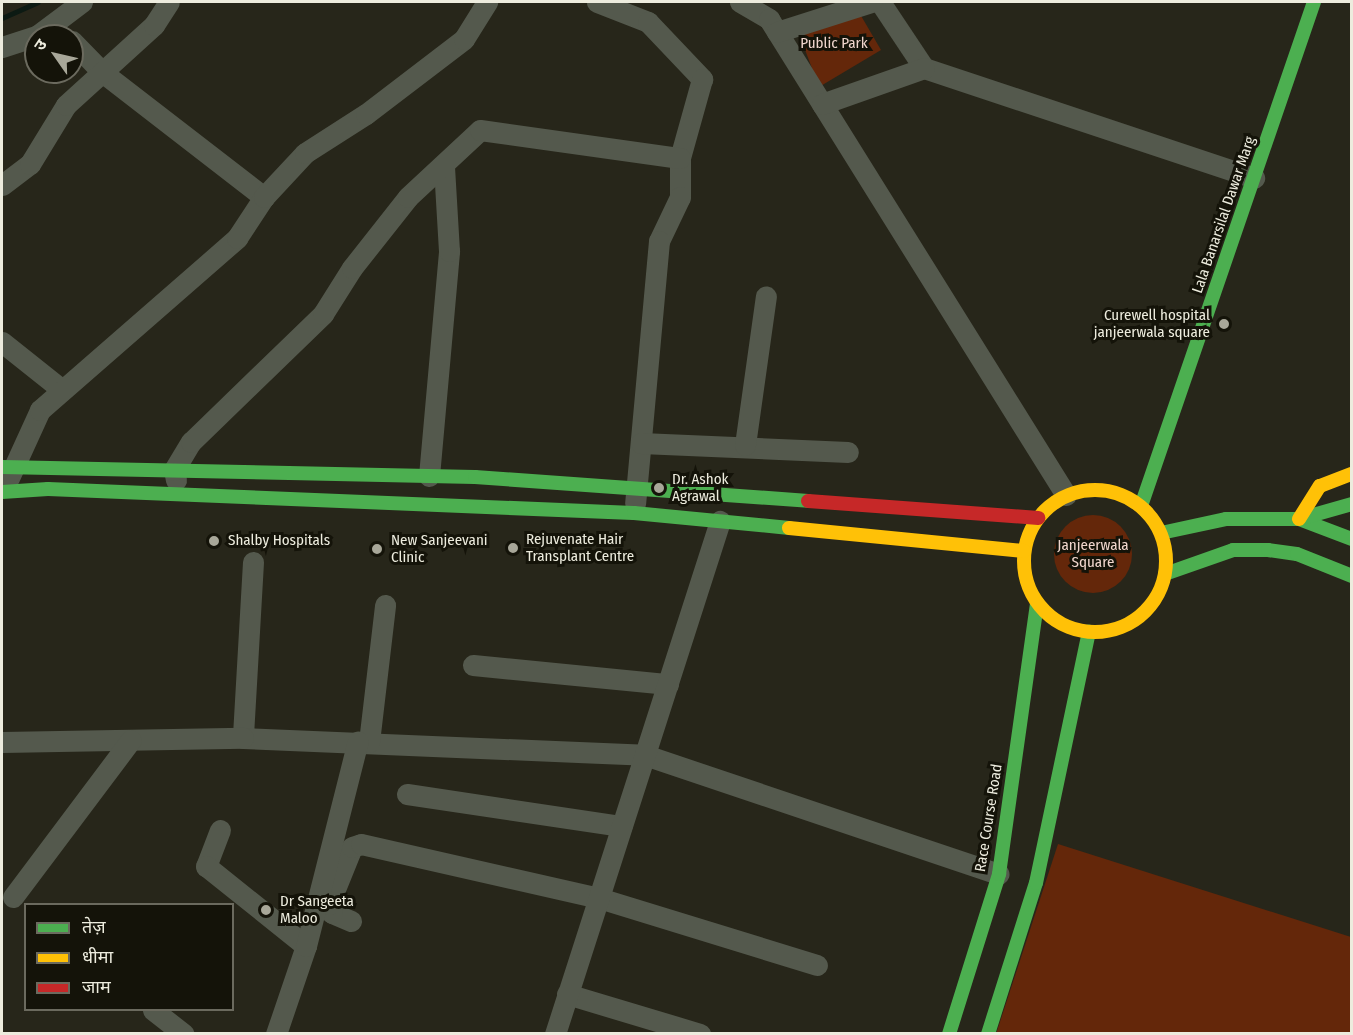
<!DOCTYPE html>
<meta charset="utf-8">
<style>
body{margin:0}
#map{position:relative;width:1353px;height:1035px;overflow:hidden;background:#27261a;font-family:"Fira Sans Condensed","Noto Sans Devanagari",sans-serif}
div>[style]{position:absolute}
.green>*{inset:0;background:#64270a}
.round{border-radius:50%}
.stream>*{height:5px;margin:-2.5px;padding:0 2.5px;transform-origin:2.5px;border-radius:2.5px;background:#0c1a13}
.street>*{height:21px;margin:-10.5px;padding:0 10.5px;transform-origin:10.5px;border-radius:10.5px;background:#54594d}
.fast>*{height:14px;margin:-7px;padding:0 7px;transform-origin:7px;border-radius:7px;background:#4caf50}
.slow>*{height:14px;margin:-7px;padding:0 7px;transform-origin:7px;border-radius:7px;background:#ffc107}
.slow>.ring{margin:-7px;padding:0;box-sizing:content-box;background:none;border:14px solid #ffc107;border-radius:50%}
.jam>*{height:14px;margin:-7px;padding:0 7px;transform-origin:7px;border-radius:7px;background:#c62828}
.dots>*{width:16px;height:16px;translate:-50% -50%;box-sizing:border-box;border:3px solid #141309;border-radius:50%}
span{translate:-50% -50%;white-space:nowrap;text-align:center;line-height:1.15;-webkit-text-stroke:6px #141309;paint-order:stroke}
.park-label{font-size:15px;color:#f0d6cd}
.street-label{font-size:15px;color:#edecde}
.poi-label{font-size:15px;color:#edecde}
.right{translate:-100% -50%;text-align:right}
.left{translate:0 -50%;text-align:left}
.frame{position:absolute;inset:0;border:3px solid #edecde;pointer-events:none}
.legend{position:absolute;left:24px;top:903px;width:210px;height:108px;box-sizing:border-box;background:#141309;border:2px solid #6b6a5e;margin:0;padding:8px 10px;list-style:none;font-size:18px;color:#edecde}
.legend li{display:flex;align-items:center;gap:12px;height:30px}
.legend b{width:30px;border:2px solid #6b6a5e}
.north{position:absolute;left:24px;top:24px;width:60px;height:60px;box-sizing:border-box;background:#141309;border:2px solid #6b6a5e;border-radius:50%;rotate:304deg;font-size:16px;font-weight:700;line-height:24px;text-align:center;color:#edecde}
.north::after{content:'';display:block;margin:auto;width:21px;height:27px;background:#a8a799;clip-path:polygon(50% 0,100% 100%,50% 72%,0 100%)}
</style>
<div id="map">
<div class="green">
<i style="clip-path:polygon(853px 2px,881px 50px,819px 87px,798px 31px)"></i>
<i class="round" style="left:1054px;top:515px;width:78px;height:78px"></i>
<i style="clip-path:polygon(1058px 844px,1351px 937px,1351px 1033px,996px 1034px)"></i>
</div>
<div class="stream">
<i style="left:2px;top:18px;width:39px;rotate:-24deg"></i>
</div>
<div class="street">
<i style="left:597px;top:2px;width:55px;rotate:21.4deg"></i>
<i style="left:648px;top:22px;width:79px;rotate:46.5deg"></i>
<i style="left:702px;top:79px;width:82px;rotate:105.6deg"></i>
<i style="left:680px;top:158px;width:39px;rotate:90deg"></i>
<i style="left:680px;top:197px;width:49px;rotate:115.5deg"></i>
<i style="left:659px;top:241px;width:263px;rotate:95.2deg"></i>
<i style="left:740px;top:2px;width:34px;rotate:30deg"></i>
<i style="left:769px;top:19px;width:561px;rotate:58.04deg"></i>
<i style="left:880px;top:2px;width:79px;rotate:56.3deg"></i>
<i style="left:924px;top:68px;width:348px;rotate:18.4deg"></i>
<i style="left:777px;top:32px;width:99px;rotate:-17.7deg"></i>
<i style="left:72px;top:41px;width:43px;rotate:45.9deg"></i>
<i style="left:102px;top:72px;width:205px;rotate:37.7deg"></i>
<i style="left:2px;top:47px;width:38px;rotate:-18deg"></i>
<i style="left:38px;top:35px;width:55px;rotate:-36.9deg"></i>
<i style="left:822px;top:104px;width:108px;rotate:-19.4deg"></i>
<i style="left:2px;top:185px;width:35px;rotate:-37deg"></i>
<i style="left:30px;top:164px;width:69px;rotate:-58.6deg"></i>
<i style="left:66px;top:105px;width:119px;rotate:-42.3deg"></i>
<i style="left:154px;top:25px;width:27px;rotate:-57deg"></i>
<i style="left:2px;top:342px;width:75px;rotate:38.5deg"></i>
<i style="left:641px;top:443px;width:207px;rotate:2.5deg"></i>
<i style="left:745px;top:445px;width:150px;rotate:-82deg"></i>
<i style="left:429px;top:476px;width:226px;rotate:-84.9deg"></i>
<i style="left:449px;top:251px;width:85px;rotate:-93.4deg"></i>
<i style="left:9px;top:478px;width:75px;rotate:-65.5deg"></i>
<i style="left:40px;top:410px;width:262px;rotate:-41.1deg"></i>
<i style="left:237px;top:238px;width:49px;rotate:-56.6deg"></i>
<i style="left:264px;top:197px;width:60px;rotate:-47deg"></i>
<i style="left:305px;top:153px;width:72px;rotate:-32.6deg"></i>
<i style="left:366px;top:114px;width:123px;rotate:-37.4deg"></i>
<i style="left:464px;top:39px;width:44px;rotate:-58.1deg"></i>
<i style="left:176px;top:480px;width:10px;rotate:-101deg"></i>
<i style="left:174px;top:470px;width:33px;rotate:-59deg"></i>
<i style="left:191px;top:442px;width:184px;rotate:-44.1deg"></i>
<i style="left:323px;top:314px;width:54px;rotate:-57.8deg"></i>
<i style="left:352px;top:268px;width:90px;rotate:-51.7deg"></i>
<i style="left:408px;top:197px;width:98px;rotate:-42.9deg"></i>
<i style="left:480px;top:130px;width:202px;rotate:8deg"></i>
<i style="left:253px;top:562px;width:176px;rotate:93.3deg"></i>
<i style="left:243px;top:738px;width:402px;rotate:2.4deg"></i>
<i style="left:645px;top:755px;width:373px;rotate:18.6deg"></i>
<i style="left:473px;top:665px;width:196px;rotate:5.6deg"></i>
<i style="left:2px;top:742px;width:241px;rotate:-1deg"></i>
<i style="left:369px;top:742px;width:138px;rotate:-83.3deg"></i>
<i style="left:407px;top:794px;width:217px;rotate:8.5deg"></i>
<i style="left:220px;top:830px;width:39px;rotate:111deg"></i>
<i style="left:206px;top:866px;width:128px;rotate:38.7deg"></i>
<i style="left:13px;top:897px;width:196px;rotate:-53.1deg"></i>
<i style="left:351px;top:921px;width:21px;rotate:-157deg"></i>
<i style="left:332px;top:913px;width:9px;rotate:-108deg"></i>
<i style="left:329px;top:904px;width:61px;rotate:-68deg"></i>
<i style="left:352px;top:847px;width:9px;rotate:-18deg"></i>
<i style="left:361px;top:844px;width:244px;rotate:12.8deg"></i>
<i style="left:599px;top:898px;width:228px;rotate:17.1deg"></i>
<i style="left:567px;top:994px;width:139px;rotate:16.7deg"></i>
<i style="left:153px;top:1010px;width:39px;rotate:38deg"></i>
<i style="left:276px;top:1034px;width:93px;rotate:-71.2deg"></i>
<i style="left:306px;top:946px;width:211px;rotate:-75.8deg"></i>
<i style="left:555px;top:1034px;width:539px;rotate:-72.17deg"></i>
</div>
<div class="fast">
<i style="left:2px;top:467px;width:473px;rotate:1.2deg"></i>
<i style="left:475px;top:477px;width:334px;rotate:4.1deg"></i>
<i style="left:2px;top:492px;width:46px;rotate:-3.7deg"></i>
<i style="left:48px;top:489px;width:586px;rotate:2.35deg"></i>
<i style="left:634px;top:513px;width:156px;rotate:5.5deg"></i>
<i style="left:1141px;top:506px;width:533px;rotate:-71.06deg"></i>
<i style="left:1299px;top:519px;width:57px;rotate:20.7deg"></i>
<i style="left:1161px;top:533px;width:66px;rotate:-12.2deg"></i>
<i style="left:1226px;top:519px;width:73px"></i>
<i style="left:1299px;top:519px;width:55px;rotate:-15.8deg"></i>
<i style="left:1165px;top:574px;width:72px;rotate:-19.4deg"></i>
<i style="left:1233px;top:550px;width:35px"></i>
<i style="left:1268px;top:550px;width:29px;rotate:8deg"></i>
<i style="left:1297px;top:554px;width:59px;rotate:21.8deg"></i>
<i style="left:949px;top:1034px;width:168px;rotate:-72.6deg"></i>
<i style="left:999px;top:874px;width:274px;rotate:-82deg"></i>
<i style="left:988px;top:1034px;width:158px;rotate:-72.4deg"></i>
<i style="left:1036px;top:883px;width:257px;rotate:-78.1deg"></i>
</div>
<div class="slow">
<i class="ring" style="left:1024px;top:490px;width:128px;height:128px"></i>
<i style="left:1299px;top:519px;width:39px;rotate:-58deg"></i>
<i style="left:1320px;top:486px;width:34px;rotate:-21deg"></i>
<i style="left:789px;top:528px;width:236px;rotate:5.6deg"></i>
</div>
<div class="jam">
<i style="left:808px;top:501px;width:231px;rotate:4.2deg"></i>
</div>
<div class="dots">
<i style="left:1224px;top:324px;background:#a8a799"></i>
<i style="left:659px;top:488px;background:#a8a799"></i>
<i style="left:214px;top:541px;background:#a8a799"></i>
<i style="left:513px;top:548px;background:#a8a799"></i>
<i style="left:377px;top:549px;background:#a8a799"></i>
<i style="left:266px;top:910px;background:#a8a799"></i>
</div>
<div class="park-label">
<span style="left:834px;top:44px">Public Park</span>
<span style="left:1093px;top:554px">Janjeerwala<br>Square</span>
</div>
<div class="street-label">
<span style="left:1224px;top:215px;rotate:-71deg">Lala Banarsilal Dawar Marg</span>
<span style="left:989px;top:818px;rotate:-81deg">Race Course Road</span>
</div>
<div class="poi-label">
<span class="right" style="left:1210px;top:324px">Curewell hospital<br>janjeerwala square</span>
<span class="left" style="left:672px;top:488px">Dr. Ashok<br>Agrawal</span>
<span class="left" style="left:526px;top:548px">Rejuvenate Hair<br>Transplant Centre</span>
<span class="left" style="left:391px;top:549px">New Sanjeevani<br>Clinic</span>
<span class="left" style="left:228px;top:541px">Shalby Hospitals</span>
<span class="left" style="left:280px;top:910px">Dr Sangeeta<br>Maloo</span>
</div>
<div class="frame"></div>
<ul class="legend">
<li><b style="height:8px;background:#4caf50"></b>तेज़</li>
<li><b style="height:8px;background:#ffc107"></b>धीमा</li>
<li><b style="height:8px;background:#c62828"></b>जाम</li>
</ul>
<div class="north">उ</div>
</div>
